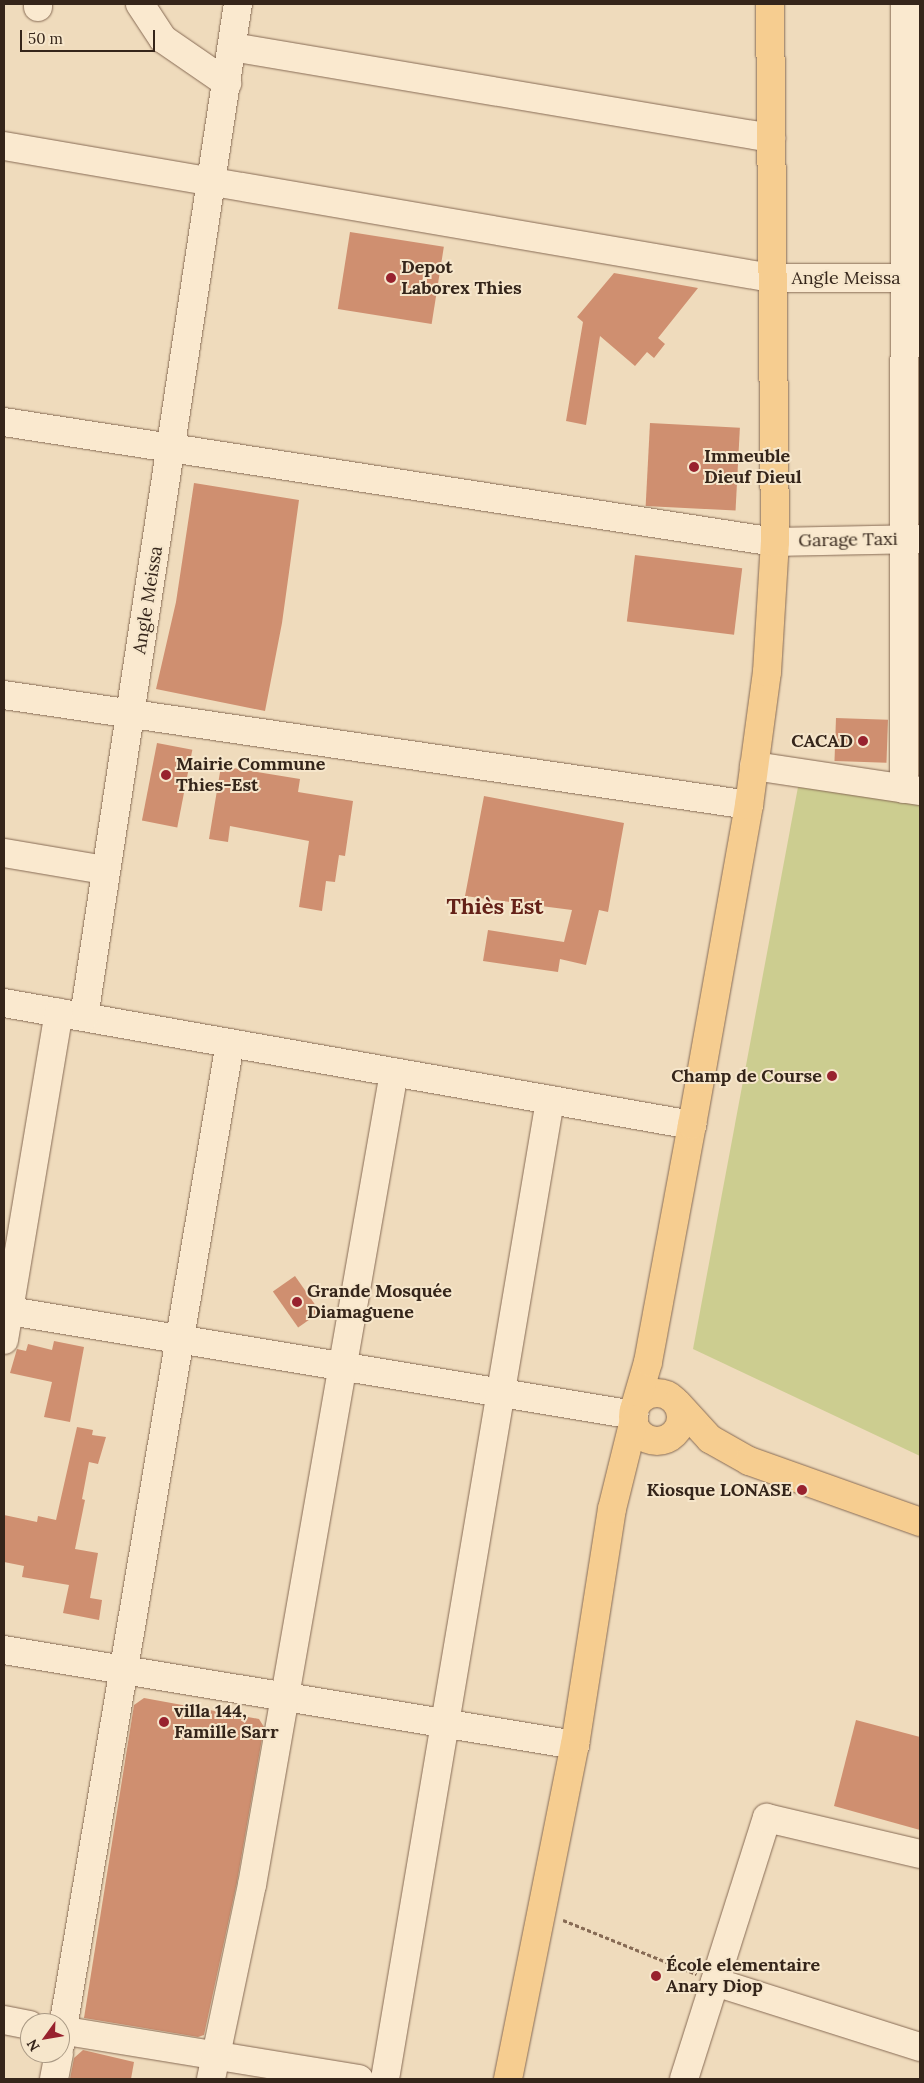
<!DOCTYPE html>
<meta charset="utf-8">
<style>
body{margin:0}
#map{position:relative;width:924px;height:2083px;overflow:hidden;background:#efdbbc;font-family:Lora,serif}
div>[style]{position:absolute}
.green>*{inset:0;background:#cccd90}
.building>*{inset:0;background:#cf8f70;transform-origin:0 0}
.path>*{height:3px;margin-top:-1.5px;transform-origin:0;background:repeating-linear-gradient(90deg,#876b55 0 4px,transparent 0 6.5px)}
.roads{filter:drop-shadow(0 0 1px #876b55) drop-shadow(0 0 1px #876b55)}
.minor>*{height:28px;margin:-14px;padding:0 14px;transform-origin:14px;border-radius:14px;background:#fae9cf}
.major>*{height:28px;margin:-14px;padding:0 14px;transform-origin:14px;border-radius:14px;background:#f6cd90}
.major>.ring{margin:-14px;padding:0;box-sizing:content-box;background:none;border:28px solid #f6cd90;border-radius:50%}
.dots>*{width:14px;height:14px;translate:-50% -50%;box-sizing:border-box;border:2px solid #f6e6cb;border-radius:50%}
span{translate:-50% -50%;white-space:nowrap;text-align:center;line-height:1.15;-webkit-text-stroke:4px #f6e6cb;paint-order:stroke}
.poi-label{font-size:18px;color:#35251a;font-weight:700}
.left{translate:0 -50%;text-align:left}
.right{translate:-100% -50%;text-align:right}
.street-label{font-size:18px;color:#35251a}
.district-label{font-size:22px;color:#642118;font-weight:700}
.frame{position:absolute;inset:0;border:5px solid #35251a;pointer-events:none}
.north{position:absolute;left:20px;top:2013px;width:50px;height:50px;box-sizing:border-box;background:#f6e6cb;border:1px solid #a99984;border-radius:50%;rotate:238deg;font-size:14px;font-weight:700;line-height:20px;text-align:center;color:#35251a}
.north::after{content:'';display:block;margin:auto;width:18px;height:22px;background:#98222e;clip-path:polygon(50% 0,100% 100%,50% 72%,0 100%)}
.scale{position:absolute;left:20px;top:30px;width:135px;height:22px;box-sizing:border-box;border:2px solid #35251a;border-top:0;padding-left:6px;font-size:15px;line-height:18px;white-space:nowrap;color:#35251a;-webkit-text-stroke:4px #f6e6cb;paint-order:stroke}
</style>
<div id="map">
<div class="green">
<i style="clip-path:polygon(798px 787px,920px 804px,920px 1456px,693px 1349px)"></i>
</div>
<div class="building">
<i style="left:350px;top:232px;width:95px;height:78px;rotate:9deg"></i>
<i style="clip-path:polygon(614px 273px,698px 288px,658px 338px,665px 344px,654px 358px,647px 352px,635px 366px,600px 336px,586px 425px,566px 421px,583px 322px,577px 317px)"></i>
<i style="left:650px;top:423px;width:90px;height:83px;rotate:3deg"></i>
<i style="clip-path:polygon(194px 483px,299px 500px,282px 623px,265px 711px,156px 689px,176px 602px)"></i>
<i style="left:635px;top:555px;width:108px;height:67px;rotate:7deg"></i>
<i style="left:836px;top:718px;width:52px;height:43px;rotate:2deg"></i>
<i style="left:157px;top:743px;width:36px;height:79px;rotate:11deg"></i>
<i style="clip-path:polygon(221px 766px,300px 779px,298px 792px,353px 801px,345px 856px,339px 855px,335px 882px,326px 881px,322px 911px,299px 907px,309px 841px,230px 826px,228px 842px,209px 839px)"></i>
<i style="clip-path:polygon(484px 796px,624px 823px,608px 912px,599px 910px,586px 965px,560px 959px,558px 972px,483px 961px,488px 930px,564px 942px,572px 910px,465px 896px)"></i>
<i style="left:295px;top:1276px;width:44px;height:27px;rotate:55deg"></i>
<i style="clip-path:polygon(54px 1341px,84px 1347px,70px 1422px,44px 1417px,52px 1382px,10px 1373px,17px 1349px,26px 1351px,28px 1344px,52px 1350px)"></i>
<i style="clip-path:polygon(77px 1427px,93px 1430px,92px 1435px,106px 1437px,98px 1464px,89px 1462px,82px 1499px,85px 1500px,75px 1549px,98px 1553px,90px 1598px,102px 1600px,99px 1620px,63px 1613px,69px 1585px,22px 1577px,24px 1566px,4px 1562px,4px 1515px,37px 1522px,38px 1516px,56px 1520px)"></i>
<i style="clip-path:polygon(144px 1698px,259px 1719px,264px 1727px,237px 1882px,204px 2035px,198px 2037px,84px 2018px,134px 1705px)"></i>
<i style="clip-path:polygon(856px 1720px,920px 1737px,920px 1830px,834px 1806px)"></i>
<i style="clip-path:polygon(83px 2050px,134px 2062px,131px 2079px,70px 2079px,74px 2058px)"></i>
</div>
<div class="path">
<i style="left:563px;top:1920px;width:144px;rotate:22.1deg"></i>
</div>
<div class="roads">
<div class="minor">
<i style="left:140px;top:4px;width:42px;rotate:56.7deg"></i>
<i style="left:163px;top:39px;width:78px;rotate:34.5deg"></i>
<i style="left:38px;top:7px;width:3px;rotate:-90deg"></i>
<i style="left:232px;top:47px;width:547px;rotate:9.58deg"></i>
<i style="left:4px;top:146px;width:778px;rotate:9.76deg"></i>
<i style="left:771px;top:278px;width:149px"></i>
<i style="left:4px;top:422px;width:780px;rotate:8.85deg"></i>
<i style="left:775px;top:542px;width:145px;rotate:-1.2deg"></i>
<i style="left:4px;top:695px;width:753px;rotate:8.4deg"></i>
<i style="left:754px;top:766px;width:168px;rotate:8.6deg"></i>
<i style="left:904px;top:789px;width:785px;rotate:-89.93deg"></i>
<i style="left:4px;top:853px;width:102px;rotate:9.6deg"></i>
<i style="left:4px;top:1003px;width:699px;rotate:10.06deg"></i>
<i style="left:84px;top:1017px;width:1025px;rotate:-81.36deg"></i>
<i style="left:4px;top:1310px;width:639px;rotate:9.46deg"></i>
<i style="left:4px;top:1340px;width:332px;rotate:-80.5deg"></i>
<i style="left:4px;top:1650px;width:579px;rotate:9.45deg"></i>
<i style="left:715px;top:1982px;width:215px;rotate:17.6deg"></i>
<i style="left:4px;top:2020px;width:26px;rotate:11deg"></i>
<i style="left:60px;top:2030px;width:303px;rotate:9.3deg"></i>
<i style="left:60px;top:2045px;width:1016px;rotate:-80.37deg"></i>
<i style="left:54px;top:2079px;width:26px;rotate:-79deg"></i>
<i style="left:211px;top:2079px;width:198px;rotate:-78.1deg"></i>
<i style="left:252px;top:1885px;width:825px;rotate:-80.09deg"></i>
<i style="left:385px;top:2079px;width:993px;rotate:-80.43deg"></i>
<i style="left:684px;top:2079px;width:274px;rotate:-72.4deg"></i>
<i style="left:767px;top:1818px;width:157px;rotate:13.2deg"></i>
</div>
<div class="major">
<i class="ring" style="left:633px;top:1393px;width:20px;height:20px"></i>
<i style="left:677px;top:1403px;width:49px;rotate:47.5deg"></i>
<i style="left:710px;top:1439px;width:45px;rotate:29.4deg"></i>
<i style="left:749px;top:1461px;width:182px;rotate:19.6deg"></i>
<i style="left:634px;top:1410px;width:50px;rotate:-73.7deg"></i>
<i style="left:648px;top:1362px;width:241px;rotate:-79.5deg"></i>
<i style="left:692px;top:1125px;width:325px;rotate:-79.9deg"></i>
<i style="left:749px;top:805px;width:134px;rotate:-82.3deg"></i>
<i style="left:767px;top:672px;width:130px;rotate:-86.5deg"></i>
<i style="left:775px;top:542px;width:538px;rotate:-90.53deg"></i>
<i style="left:508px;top:2079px;width:341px;rotate:-78.7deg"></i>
<i style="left:575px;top:1745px;width:239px;rotate:-81.1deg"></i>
<i style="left:612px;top:1509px;width:92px;rotate:-76.1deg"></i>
</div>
</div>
<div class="dots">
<i style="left:391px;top:278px;background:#98222e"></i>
<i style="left:694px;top:467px;background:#98222e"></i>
<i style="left:863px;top:741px;background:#98222e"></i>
<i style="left:166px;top:775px;background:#98222e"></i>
<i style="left:832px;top:1076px;background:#98222e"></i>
<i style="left:297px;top:1302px;background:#98222e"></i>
<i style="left:802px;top:1490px;background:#98222e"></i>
<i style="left:164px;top:1722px;background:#98222e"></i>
<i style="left:656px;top:1976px;background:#98222e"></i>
</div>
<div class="poi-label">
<span class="left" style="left:401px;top:278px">Depot<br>Laborex Thies</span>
<span class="left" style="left:704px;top:467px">Immeuble<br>Dieuf Dieul</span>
<span class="right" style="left:853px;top:741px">CACAD</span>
<span class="left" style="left:176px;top:775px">Mairie Commune<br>Thies-Est</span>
<span class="right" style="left:822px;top:1076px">Champ de Course</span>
<span class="left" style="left:307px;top:1302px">Grande Mosquée<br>Diamaguene</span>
<span class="right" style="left:792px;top:1490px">Kiosque LONASE</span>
<span class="left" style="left:174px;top:1722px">villa 144,<br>Famille Sarr</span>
<span class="left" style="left:666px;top:1976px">École elementaire<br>Anary Diop</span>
</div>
<div class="street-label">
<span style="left:846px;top:278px">Angle Meissa</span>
<span style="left:848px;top:540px;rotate:-1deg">Garage Taxi</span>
<span style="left:148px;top:600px;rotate:-81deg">Angle Meissa</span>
</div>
<div class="district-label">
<span style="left:495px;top:907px">Thiès Est</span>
</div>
<div class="frame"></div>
<div class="north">N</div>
<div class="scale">50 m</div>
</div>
